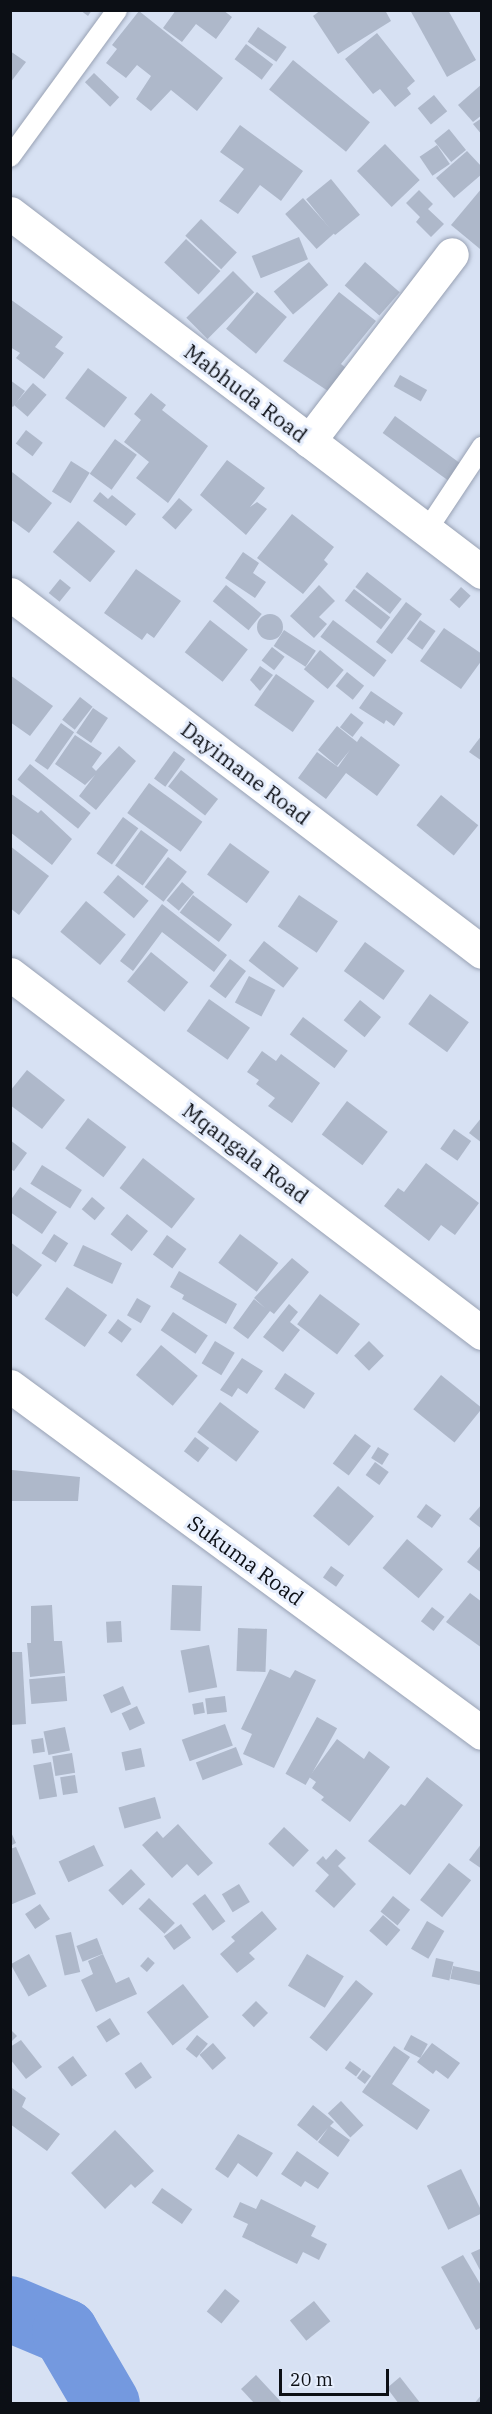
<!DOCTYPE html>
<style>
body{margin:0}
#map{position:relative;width:492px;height:2414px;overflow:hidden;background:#d7e1f3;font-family:"IBM Plex Serif",serif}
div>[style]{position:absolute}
.river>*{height:66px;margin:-33px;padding:0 33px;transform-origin:33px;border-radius:33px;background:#7499df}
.building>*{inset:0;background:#aeb8ca;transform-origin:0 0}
.round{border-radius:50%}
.roads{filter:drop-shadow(0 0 2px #98a1b3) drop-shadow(0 0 2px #98a1b3)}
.service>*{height:20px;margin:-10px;padding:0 10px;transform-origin:10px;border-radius:10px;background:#fff}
.minor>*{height:33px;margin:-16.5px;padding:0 16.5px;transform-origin:16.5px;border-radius:16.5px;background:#fff}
span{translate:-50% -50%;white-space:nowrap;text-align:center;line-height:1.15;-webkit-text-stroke:6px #e6eefd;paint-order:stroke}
.street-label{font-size:21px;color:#0c0f15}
.frame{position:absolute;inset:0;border:12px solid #0c0f15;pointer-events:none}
.scale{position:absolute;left:279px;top:2369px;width:110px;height:27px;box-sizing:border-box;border:3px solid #0c0f15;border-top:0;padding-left:8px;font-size:18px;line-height:21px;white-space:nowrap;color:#0c0f15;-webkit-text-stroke:4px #e6eefd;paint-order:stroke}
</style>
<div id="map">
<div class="river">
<i style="left:10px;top:2309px;width:60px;rotate:22.7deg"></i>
<i style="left:65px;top:2332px;width:83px;rotate:59.7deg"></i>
</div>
<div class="building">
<i style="clip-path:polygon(80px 10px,92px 10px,88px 16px)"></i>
<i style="clip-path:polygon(176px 10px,223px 10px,232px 17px,216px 39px,196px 24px,182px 42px,163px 28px)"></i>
<i style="clip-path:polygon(321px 10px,385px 10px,391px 21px,338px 54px,313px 16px)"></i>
<i style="clip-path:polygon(410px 10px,448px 10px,476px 60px,447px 77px)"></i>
<i style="clip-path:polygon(139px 11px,223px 78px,197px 111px,171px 90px,151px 111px,136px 99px,151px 76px,137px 65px,126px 78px,106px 63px,117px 49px,112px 45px)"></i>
<i style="left:258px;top:27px;width:35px;height:18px;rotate:35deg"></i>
<i style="clip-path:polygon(377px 33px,415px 81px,407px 88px,411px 94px,395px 107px,380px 89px,373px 94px,345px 59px)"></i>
<i style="left:246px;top:44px;width:34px;height:19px;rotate:37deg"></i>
<i style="clip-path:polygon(10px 51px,26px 62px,10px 83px)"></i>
<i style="left:293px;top:60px;width:99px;height:38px;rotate:39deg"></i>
<i style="left:94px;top:73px;width:35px;height:13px;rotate:44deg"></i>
<i style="clip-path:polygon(482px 84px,482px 115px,473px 122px,458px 105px)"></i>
<i style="left:434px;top:95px;width:21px;height:21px;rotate:51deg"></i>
<i style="clip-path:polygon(482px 118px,482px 135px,473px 124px)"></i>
<i style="clip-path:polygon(240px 125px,303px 171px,281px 201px,260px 185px,238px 214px,219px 201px,244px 169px,220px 152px)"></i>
<i style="left:449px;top:129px;width:27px;height:19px;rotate:51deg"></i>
<i style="left:385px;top:144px;width:50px;height:39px;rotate:46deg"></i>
<i style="left:437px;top:145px;width:23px;height:21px;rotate:56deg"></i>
<i style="clip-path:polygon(467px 151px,482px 167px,482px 174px,454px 198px,436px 178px)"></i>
<i style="left:331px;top:179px;width:46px;height:32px;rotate:51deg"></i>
<i style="clip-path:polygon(482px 188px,482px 247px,480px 249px,451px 225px)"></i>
<i style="clip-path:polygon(419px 190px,433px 204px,428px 209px,444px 224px,431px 237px,416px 222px,420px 217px,406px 203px)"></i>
<i style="left:303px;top:198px;width:47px;height:24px;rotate:48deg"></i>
<i style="left:201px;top:219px;width:49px;height:23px;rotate:43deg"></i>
<i style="left:299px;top:237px;width:24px;height:51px;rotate:68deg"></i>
<i style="left:186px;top:239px;width:47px;height:32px;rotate:43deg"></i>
<i style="left:309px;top:262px;width:30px;height:46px;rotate:50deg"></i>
<i style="left:365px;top:262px;width:46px;height:31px;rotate:41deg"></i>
<i style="left:233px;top:271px;width:30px;height:66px;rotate:45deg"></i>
<i style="left:257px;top:292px;width:39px;height:48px;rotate:40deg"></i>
<i style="clip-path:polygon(339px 292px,376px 321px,341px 364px,347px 369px,328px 391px,283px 361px)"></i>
<i style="clip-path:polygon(10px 299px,63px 337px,55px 347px,64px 353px,44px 379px,16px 358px,20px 353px,10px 347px)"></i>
<i style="left:88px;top:368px;width:49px;height:38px;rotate:37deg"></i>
<i style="left:400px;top:375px;width:31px;height:13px;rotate:29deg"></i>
<i style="clip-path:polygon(10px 380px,25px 391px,13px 407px,10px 405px)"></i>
<i style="left:33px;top:383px;width:18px;height:29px;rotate:41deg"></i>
<i style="clip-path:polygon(151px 393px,166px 405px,162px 410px,208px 446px,168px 503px,136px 478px,149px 462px,124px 442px,141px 420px,134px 414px)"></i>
<i style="left:395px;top:416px;width:81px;height:21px;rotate:36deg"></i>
<i style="left:26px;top:430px;width:21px;height:17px;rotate:37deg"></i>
<i style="left:115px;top:439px;width:27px;height:43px;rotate:36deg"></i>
<i style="clip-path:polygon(227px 460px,265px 488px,250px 507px,257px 502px,267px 509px,246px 535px,200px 495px)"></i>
<i style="left:71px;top:461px;width:22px;height:36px;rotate:32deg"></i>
<i style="clip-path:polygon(12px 472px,52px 503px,29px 533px,10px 519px)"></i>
<i style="clip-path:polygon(100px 492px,108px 499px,112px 495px,136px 514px,126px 526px,93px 501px)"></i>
<i style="left:179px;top:498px;width:18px;height:26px;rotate:41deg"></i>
<i style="clip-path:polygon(292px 514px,334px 547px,324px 560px,328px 564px,303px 594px,257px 558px)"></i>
<i style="left:78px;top:521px;width:48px;height:40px;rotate:39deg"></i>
<i style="clip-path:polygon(243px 552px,259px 563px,253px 573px,266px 582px,255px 598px,225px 578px)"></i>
<i style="clip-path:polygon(136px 569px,181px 601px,154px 638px,147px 633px,142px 640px,104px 613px)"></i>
<i style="left:367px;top:572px;width:44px;height:19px;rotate:38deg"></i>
<i style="left:60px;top:579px;width:14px;height:18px;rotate:39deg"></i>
<i style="left:226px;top:585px;width:46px;height:21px;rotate:39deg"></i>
<i style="clip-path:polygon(319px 585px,335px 601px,319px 617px,327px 624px,314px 638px,290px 616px)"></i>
<i style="left:461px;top:587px;width:13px;height:17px;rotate:42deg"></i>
<i style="left:354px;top:589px;width:46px;height:15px;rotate:38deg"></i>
<i style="left:406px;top:602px;width:20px;height:50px;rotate:37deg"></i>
<i class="round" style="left:257px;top:614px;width:26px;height:26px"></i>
<i style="left:210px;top:620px;width:48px;height:41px;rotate:38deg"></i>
<i style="left:333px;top:620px;width:67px;height:21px;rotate:37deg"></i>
<i style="left:420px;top:620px;width:19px;height:23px;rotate:35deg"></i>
<i style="clip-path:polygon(444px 628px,482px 654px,482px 660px,461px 689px,420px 661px)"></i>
<i style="left:284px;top:630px;width:38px;height:19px;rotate:33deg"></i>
<i style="left:272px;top:647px;width:16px;height:17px;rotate:38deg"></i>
<i style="left:320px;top:650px;width:31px;height:25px;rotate:40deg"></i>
<i style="clip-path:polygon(260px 666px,273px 675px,260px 691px,250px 680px)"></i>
<i style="left:347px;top:672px;width:22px;height:18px;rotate:39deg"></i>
<i style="left:276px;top:674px;width:47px;height:38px;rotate:35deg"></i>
<i style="clip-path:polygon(10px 675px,53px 706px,30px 736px,10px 722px)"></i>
<i style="clip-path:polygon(371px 691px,403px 713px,394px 726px,386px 720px,384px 724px,359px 708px)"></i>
<i style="left:80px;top:697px;width:16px;height:29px;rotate:38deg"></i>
<i style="left:93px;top:708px;width:18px;height:30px;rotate:34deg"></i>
<i style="left:351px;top:713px;width:16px;height:18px;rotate:38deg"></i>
<i style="left:61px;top:723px;width:16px;height:46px;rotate:35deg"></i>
<i style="clip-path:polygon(337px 726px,357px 742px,361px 736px,400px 765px,377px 796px,346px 773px,326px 799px,298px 778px,317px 752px,338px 767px,350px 750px,337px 766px,318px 750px)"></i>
<i style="clip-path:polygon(75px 735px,102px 753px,92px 767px,96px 771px,119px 746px,136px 761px,96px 810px,79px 796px,95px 775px,85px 785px,55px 764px)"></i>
<i style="clip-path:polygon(482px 735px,482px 761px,469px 752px)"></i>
<i style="left:174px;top:751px;width:14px;height:34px;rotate:36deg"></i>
<i style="left:30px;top:764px;width:78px;height:20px;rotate:39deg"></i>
<i style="left:181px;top:770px;width:47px;height:21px;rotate:38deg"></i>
<i style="left:149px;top:783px;width:66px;height:37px;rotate:36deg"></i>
<i style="clip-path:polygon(10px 793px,38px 813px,41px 810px,72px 839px,52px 865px,10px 832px)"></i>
<i style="left:441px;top:795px;width:48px;height:39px;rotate:39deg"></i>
<i style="left:123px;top:817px;width:19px;height:45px;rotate:36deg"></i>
<i style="left:141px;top:830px;width:34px;height:44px;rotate:36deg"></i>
<i style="left:230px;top:843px;width:49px;height:39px;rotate:36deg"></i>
<i style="clip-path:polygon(10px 846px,49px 876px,19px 915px,10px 908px)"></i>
<i style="left:168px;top:857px;width:24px;height:38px;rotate:38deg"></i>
<i style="left:118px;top:875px;width:40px;height:23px;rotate:40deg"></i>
<i style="left:182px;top:882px;width:16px;height:24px;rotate:40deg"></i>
<i style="left:193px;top:895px;width:49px;height:22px;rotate:37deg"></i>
<i style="left:299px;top:895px;width:47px;height:38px;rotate:34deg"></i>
<i style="left:86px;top:901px;width:52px;height:40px;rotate:40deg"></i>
<i style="clip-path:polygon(162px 904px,227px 955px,214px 972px,162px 932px,133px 971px,120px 961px)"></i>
<i style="left:264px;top:941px;width:44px;height:25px;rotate:38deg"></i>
<i style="left:365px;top:942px;width:49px;height:36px;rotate:36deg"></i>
<i style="left:151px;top:952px;width:48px;height:38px;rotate:39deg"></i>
<i style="left:230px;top:959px;width:20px;height:34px;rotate:37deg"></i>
<i style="left:249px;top:976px;width:30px;height:30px;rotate:28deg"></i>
<i style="left:430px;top:994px;width:48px;height:37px;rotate:36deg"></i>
<i style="left:209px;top:999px;width:50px;height:39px;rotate:35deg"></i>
<i style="left:360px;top:1000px;width:27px;height:26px;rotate:39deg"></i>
<i style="left:303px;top:1017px;width:56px;height:22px;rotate:37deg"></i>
<i style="clip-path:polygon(262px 1051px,276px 1061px,281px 1054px,320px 1083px,292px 1123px,268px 1106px,275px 1098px,256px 1084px,259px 1080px,247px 1072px)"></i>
<i style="clip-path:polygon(27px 1070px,65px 1100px,42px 1129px,10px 1105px,10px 1091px)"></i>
<i style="left:347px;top:1101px;width:51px;height:42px;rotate:37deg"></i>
<i style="clip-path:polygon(482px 1117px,482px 1143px,469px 1133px)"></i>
<i style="left:88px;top:1118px;width:48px;height:38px;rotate:37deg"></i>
<i style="left:454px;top:1129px;width:21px;height:24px;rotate:35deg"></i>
<i style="clip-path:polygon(10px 1140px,27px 1153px,14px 1171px,10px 1169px)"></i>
<i style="left:143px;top:1158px;width:66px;height:38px;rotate:38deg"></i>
<i style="clip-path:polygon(426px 1163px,479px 1203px,455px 1235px,441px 1225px,429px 1241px,384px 1206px,398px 1188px,404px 1192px)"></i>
<i style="left:42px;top:1165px;width:47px;height:22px;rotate:32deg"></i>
<i style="clip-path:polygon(20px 1187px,57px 1212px,42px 1234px,10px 1212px,10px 1201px)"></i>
<i style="left:92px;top:1197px;width:17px;height:16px;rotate:40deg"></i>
<i style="left:127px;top:1214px;width:27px;height:26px;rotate:39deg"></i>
<i style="left:54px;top:1234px;width:17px;height:23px;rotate:33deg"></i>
<i style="left:240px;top:1234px;width:48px;height:36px;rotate:37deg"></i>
<i style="left:167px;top:1235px;width:24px;height:24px;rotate:36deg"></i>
<i style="clip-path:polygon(10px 1242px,42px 1265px,17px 1297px,10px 1291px)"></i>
<i style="left:83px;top:1245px;width:43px;height:23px;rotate:25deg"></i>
<i style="clip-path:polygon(292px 1258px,309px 1272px,274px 1314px,270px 1311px,248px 1339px,233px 1328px,254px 1299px,265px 1308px,254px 1298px)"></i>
<i style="clip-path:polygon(179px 1271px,237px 1304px,226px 1324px,182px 1299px,184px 1295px,170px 1287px)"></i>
<i style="left:67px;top:1287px;width:49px;height:39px;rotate:35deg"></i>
<i style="left:320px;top:1294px;width:50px;height:38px;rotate:37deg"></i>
<i style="left:137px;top:1298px;width:16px;height:20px;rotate:30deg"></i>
<i style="clip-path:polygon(289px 1304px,298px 1312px,290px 1322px,300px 1330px,283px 1352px,263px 1337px)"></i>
<i style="left:173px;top:1312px;width:42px;height:22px;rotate:34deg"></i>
<i style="left:118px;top:1319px;width:17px;height:17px;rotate:36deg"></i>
<i style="left:215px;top:1341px;width:23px;height:26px;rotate:31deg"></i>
<i style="left:369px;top:1341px;width:21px;height:21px;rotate:45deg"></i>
<i style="left:161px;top:1345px;width:48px;height:39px;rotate:40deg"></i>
<i style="clip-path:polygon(242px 1358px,263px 1371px,247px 1394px,238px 1388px,232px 1397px,220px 1390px)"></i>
<i style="left:285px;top:1373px;width:36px;height:19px;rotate:34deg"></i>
<i style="left:441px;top:1375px;width:53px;height:44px;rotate:39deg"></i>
<i style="left:220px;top:1402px;width:49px;height:38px;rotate:37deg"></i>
<i style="left:355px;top:1434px;width:20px;height:37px;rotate:37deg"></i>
<i style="left:195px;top:1437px;width:18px;height:18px;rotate:38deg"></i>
<i style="left:378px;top:1447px;width:13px;height:13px;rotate:32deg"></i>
<i style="left:375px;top:1462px;width:17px;height:16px;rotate:36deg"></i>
<i style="clip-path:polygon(12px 1470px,80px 1477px,78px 1501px,10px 1501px)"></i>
<i style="left:338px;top:1486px;width:47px;height:39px;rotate:40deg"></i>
<i style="left:426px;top:1504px;width:19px;height:16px;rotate:36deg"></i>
<i style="clip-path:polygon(482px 1504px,482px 1529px,469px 1519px)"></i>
<i style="left:407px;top:1539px;width:47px;height:38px;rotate:40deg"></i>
<i style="clip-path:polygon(482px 1544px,482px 1573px,467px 1562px)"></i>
<i style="left:331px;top:1566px;width:16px;height:14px;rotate:35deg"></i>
<i style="left:172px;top:1585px;width:30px;height:45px;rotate:2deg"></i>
<i style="clip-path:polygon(470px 1593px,482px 1602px,482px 1648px,446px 1622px)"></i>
<i style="clip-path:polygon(52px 1605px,54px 1641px,62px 1641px,65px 1673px,30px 1677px,27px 1643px,31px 1643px,31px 1606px)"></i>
<i style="left:432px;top:1607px;width:16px;height:18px;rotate:38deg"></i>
<i style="left:121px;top:1621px;width:21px;height:15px;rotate:87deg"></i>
<i style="left:238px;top:1628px;width:29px;height:43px;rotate:2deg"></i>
<i style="left:209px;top:1645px;width:43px;height:29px;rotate:79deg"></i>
<i style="clip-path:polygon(10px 1652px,22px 1652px,26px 1724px,10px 1725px)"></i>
<i style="clip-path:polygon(270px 1669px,290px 1678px,295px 1670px,316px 1680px,274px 1768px,243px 1754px,252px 1734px,241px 1729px)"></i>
<i style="left:65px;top:1676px;width:25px;height:36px;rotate:85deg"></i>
<i style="left:123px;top:1686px;width:20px;height:22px;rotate:66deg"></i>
<i style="left:225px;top:1696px;width:16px;height:20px;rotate:83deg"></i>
<i style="left:203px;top:1702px;width:11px;height:11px;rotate:80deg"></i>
<i style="left:137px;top:1706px;width:19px;height:17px;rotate:65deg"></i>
<i style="left:317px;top:1717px;width:23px;height:65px;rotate:29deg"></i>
<i style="left:225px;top:1724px;width:23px;height:46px;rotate:70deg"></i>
<i style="left:65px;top:1727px;width:24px;height:22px;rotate:78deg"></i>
<i style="left:43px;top:1738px;width:14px;height:12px;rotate:82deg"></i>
<i style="clip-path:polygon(337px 1739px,364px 1759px,369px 1751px,390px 1767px,350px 1822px,321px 1800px,324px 1797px,312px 1788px,316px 1782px,309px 1777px)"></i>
<i style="left:236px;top:1747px;width:19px;height:43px;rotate:69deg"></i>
<i style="left:141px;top:1748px;width:19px;height:20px;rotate:78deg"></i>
<i style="left:72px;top:1753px;width:20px;height:20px;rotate:81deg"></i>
<i style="left:51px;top:1762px;width:35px;height:18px;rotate:80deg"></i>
<i style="left:75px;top:1775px;width:18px;height:15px;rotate:81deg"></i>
<i style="clip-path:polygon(427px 1777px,463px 1805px,410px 1875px,368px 1841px,401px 1804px,405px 1806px)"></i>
<i style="left:155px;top:1797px;width:22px;height:38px;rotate:74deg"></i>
<i style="clip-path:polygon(178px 1824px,213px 1863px,198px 1876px,187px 1864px,172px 1878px,142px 1845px,157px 1831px,163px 1838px)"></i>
<i style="left:284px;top:1827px;width:34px;height:23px;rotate:43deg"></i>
<i style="clip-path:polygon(10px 1830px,16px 1843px,10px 1846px)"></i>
<i style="clip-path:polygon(482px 1843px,482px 1869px,469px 1860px)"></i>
<i style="left:94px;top:1845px;width:23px;height:39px;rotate:65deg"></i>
<i style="clip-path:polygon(16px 1847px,36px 1894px,10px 1905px,10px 1849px)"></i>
<i style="clip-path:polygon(336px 1849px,346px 1858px,338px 1866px,356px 1884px,334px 1908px,315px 1891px,329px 1875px,316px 1863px,323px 1856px,326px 1860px)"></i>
<i style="left:449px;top:1863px;width:28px;height:47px;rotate:38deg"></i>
<i style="left:131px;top:1869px;width:21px;height:31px;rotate:47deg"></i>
<i style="left:239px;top:1884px;width:21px;height:20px;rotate:59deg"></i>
<i style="left:205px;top:1894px;width:34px;height:16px;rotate:53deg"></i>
<i style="left:393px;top:1896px;width:22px;height:20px;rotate:39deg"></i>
<i style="left:149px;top:1898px;width:36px;height:15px;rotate:44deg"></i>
<i style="left:40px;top:1904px;width:18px;height:18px;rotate:56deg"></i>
<i style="clip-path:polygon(262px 1911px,277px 1929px,249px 1953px,255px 1959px,237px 1973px,220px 1954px,235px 1941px,231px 1937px)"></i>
<i style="left:383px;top:1915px;width:23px;height:21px;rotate:41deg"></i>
<i style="left:427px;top:1921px;width:20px;height:32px;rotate:30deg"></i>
<i style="left:181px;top:1924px;width:17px;height:21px;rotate:54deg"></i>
<i style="left:71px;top:1932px;width:41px;height:16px;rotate:77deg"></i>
<i style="left:97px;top:1938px;width:17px;height:22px;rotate:69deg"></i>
<i style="left:29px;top:1954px;width:37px;height:21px;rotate:61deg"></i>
<i style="clip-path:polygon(103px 1954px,116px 1983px,129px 1977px,137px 1994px,96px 2012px,81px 1980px,93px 1974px,88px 1961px)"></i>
<i style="left:307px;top:1954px;width:43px;height:37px;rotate:31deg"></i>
<i style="left:148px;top:1957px;width:9px;height:12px;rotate:41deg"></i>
<i style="left:436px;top:1958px;width:18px;height:19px;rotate:13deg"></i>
<i style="left:453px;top:1966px;width:30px;height:13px;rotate:12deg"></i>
<i style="left:356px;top:1980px;width:22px;height:74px;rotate:39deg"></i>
<i style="left:183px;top:1984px;width:42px;height:46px;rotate:52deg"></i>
<i style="left:256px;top:2001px;width:17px;height:20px;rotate:45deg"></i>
<i style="left:110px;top:2018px;width:19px;height:16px;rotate:58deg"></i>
<i style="clip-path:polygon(10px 2029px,17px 2036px,10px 2043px)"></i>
<i style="left:197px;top:2035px;width:14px;height:18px;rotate:39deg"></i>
<i style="left:411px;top:2035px;width:19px;height:16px;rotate:28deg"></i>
<i style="clip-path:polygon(21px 2040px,42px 2067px,26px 2079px,10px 2059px,10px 2047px)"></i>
<i style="left:213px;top:2043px;width:20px;height:18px;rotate:49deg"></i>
<i style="clip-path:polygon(432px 2043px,460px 2063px,448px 2079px,436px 2070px,433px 2074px,417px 2062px)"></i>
<i style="clip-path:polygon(394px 2046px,410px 2057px,392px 2084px,430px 2110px,417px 2130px,362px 2092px)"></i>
<i style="left:73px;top:2056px;width:24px;height:19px;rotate:54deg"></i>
<i style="left:350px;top:2061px;width:14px;height:9px;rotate:36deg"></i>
<i style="left:141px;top:2062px;width:19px;height:20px;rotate:55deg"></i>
<i style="left:363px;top:2070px;width:10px;height:10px;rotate:37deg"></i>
<i style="clip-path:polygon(12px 2088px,26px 2098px,22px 2107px,60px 2134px,47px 2151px,10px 2124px)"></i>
<i style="left:341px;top:2101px;width:33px;height:18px;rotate:47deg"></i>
<i style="clip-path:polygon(313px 2105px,334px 2122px,330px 2126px,350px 2140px,338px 2157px,318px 2142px,328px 2128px,317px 2141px,297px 2125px)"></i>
<i style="clip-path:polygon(115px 2130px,154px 2171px,135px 2188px,131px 2184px,105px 2209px,71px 2173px)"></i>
<i style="clip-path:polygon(238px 2134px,273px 2153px,257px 2177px,238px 2163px,228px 2178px,215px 2169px)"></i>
<i style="clip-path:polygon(297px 2151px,329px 2173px,318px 2189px,305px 2181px,301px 2187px,281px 2174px)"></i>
<i style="left:461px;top:2169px;width:49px;height:38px;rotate:64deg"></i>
<i style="left:162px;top:2188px;width:37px;height:18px;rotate:35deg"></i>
<i style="clip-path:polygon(261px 2199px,316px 2226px,311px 2236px,327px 2244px,319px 2260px,303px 2252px,297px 2264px,242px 2237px,248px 2224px,233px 2217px,240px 2202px,256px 2209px)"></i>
<i style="clip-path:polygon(482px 2248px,482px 2274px,471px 2253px)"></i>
<i style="clip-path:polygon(463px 2255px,482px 2287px,482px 2327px,476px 2330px,441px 2267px)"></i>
<i style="left:225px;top:2289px;width:19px;height:29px;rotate:39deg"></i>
<i style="left:314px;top:2301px;width:26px;height:31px;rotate:51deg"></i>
<i style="clip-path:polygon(256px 2375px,283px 2404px,255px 2404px,241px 2389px)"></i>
<i style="clip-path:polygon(400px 2377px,421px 2404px,399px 2404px,387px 2388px)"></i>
<i style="clip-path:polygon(482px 2394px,482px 2404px,474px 2404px)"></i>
</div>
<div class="roads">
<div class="service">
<i style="left:10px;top:157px;width:182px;rotate:-53.9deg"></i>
<i style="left:427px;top:530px;width:100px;rotate:-56.5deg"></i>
</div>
<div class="minor">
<i style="left:10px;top:213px;width:593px;rotate:37.26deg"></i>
<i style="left:309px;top:441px;width:235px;rotate:-52.6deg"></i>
<i style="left:10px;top:594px;width:592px;rotate:37.18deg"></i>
<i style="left:10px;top:974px;width:593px;rotate:37.26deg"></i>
<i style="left:10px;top:1386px;width:586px;rotate:36.32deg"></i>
</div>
</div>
<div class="street-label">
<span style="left:246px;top:393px;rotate:37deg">Mabhuda Road</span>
<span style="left:246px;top:773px;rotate:37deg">Dayimane Road</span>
<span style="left:246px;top:1153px;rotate:37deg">Mqangala Road</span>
<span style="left:246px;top:1560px;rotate:36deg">Sukuma Road</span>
</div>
<div class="frame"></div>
<div class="scale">20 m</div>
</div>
